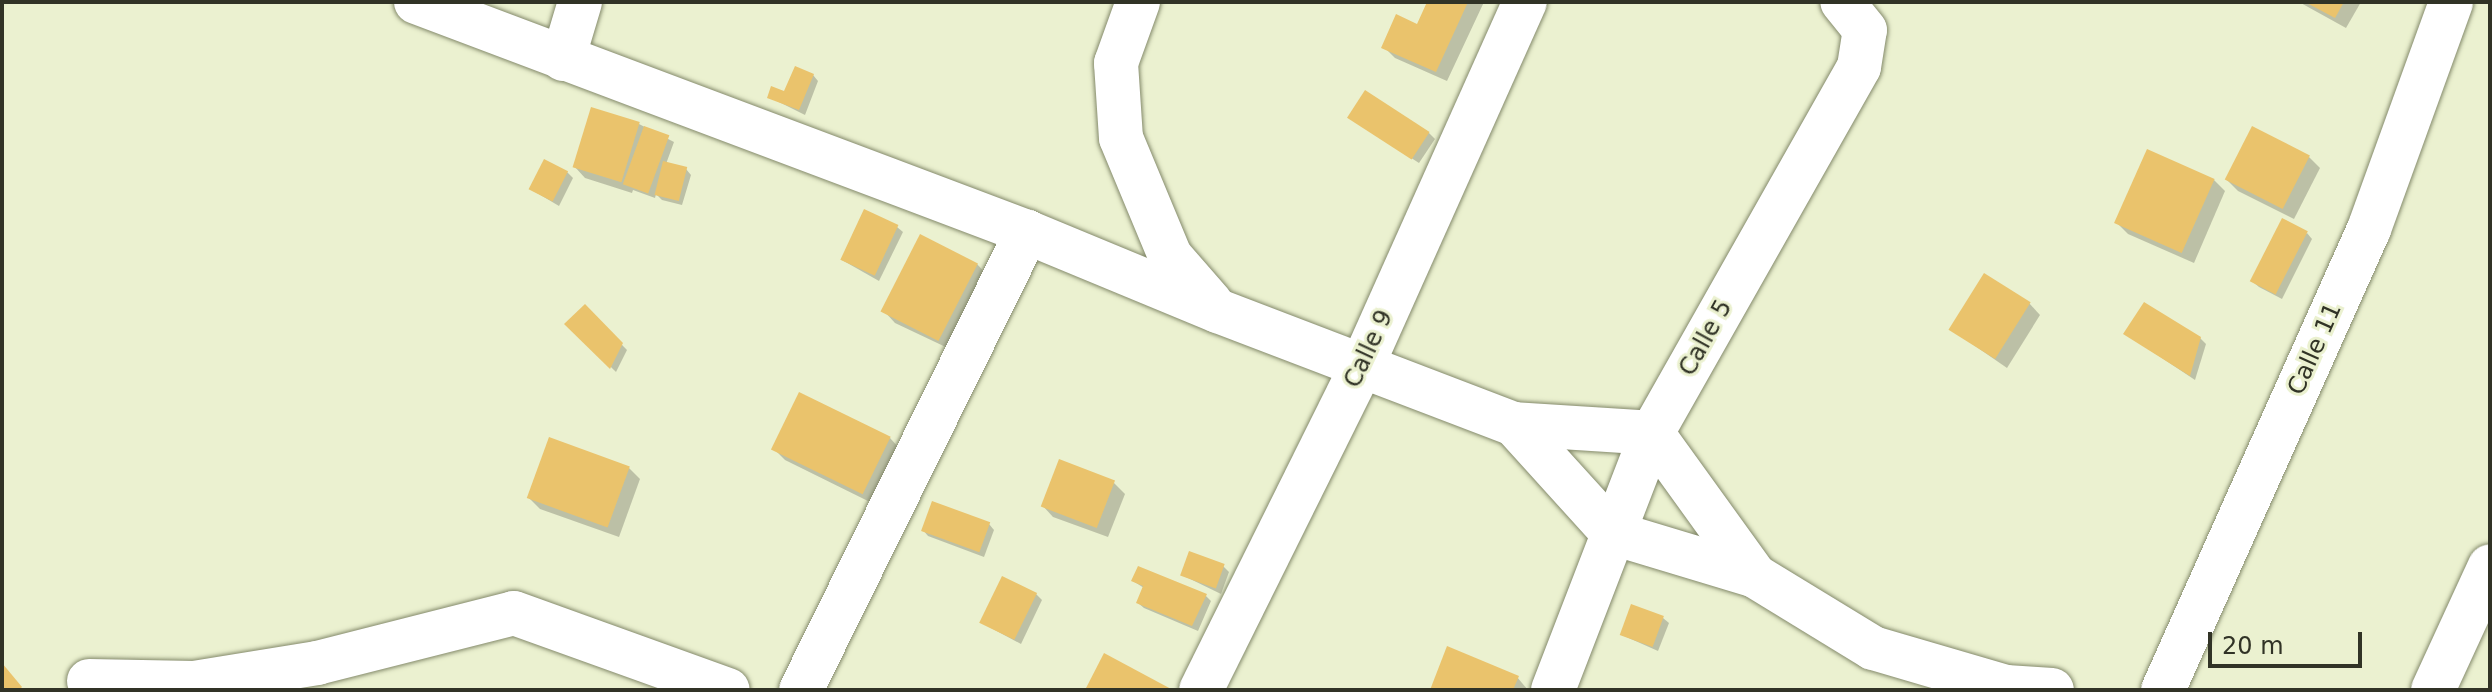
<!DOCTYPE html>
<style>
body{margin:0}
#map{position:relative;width:2492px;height:692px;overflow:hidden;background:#ebf1d0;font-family:"DejaVu Sans",sans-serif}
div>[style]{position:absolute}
.shadow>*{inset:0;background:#0003}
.building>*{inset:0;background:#eac36c;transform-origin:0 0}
.roads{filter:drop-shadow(0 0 2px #848a6b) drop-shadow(0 0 2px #848a6b)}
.street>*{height:44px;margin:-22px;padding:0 22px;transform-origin:22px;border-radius:22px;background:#fff}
span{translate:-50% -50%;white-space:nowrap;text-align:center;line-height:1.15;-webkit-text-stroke:6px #ebf1d0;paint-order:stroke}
.street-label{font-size:24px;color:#313326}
.frame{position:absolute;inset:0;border:4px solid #313326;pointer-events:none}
.scale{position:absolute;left:2208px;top:632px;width:154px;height:36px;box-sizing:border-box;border:4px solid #313326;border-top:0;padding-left:10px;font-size:24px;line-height:28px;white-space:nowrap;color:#313326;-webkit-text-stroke:6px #ebf1d0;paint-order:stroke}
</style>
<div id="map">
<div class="shadow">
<i style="clip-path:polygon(1429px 2px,1484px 2px,1447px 81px,1395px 58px,1384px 47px,1418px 27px)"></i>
<i style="clip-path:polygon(2299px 2px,2361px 2px,2346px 28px)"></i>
<i style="clip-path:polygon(813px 75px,818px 81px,805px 115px,769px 97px,785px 94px)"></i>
<i style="clip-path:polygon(1350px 118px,1429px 133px,1435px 139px,1419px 163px)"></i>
<i style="clip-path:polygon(639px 124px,674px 142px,666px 164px,686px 169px,691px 175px,682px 205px,662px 200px,656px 194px,655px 198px,633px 190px,632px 193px,585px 178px,574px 166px)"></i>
<i style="clip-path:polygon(2309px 157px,2320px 168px,2294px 219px,2238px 191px,2227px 180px)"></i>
<i style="clip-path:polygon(567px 172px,573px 178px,559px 206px,532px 190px)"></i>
<i style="clip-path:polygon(2214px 180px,2225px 191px,2194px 263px,2128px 234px,2117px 223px)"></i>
<i style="clip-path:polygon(897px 227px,903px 232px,879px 281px,842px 260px)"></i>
<i style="clip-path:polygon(2307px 233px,2312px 239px,2282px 299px,2259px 287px,2253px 282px)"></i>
<i style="clip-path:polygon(977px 264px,988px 276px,952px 350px,895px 323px,884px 311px)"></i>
<i style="clip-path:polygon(2029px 303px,2040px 315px,2007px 368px,1952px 330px)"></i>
<i style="clip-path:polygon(585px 307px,627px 350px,616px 372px,567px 324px)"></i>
<i style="clip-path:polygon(2126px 334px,2200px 338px,2206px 344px,2195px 380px)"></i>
<i style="clip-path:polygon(890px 438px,901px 450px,874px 504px,785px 460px,774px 449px)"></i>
<i style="clip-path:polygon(629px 468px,640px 479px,619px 537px,540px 509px,529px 498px)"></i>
<i style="clip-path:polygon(1114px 483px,1125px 494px,1108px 537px,1053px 517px,1042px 505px)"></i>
<i style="clip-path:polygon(989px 524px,994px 530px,984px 557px,928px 536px,923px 530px)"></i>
<i style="clip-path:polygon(1223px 566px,1229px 572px,1221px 594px,1182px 575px)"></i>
<i style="clip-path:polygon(1133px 581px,1205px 595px,1211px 601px,1198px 631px,1144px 608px,1138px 603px,1144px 588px)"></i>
<i style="clip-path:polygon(1036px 594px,1042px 600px,1021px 644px,982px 623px)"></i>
<i style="clip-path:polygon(1663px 618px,1669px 623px,1658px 651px,1622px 635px)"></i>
<i style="clip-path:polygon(1517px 677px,1528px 690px,1432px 690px)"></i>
</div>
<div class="building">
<i style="clip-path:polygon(1427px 2px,1468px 2px,1436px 72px,1381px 48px,1396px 14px,1417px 24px)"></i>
<i style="clip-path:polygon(2305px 2px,2344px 2px,2335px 18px)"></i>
<i style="clip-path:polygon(795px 66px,814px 74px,799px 110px,767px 98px,771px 86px,784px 91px)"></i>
<i style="left:1365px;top:90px;width:77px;height:33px;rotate:33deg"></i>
<i style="left:591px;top:107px;width:51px;height:63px;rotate:17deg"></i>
<i style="left:644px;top:126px;width:27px;height:62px;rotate:20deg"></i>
<i style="left:2252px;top:126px;width:65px;height:60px;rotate:27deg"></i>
<i style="left:2147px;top:149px;width:74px;height:81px;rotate:24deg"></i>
<i style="left:544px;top:159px;width:27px;height:34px;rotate:27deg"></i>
<i style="left:663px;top:161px;width:25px;height:35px;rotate:14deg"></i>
<i style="left:864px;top:209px;width:38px;height:56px;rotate:25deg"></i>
<i style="left:2282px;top:218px;width:29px;height:71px;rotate:27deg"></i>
<i style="left:920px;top:234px;width:65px;height:87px;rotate:27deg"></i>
<i style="left:1984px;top:273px;width:55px;height:67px;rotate:32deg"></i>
<i style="clip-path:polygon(2144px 302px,2201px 337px,2190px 376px,2123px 334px)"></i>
<i style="clip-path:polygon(585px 304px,623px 343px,610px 369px,564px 324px)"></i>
<i style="left:799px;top:392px;width:102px;height:64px;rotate:26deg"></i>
<i style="left:549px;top:437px;width:86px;height:65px;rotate:20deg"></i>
<i style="left:1059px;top:459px;width:60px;height:51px;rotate:21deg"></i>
<i style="left:932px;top:501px;width:62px;height:32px;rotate:20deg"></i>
<i style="left:1189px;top:551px;width:38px;height:26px;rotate:20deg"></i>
<i style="clip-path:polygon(1138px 566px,1207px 594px,1192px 626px,1136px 603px,1143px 586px,1131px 581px)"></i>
<i style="left:1002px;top:576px;width:39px;height:52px;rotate:26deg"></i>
<i style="left:1631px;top:604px;width:35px;height:33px;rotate:20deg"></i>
<i style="clip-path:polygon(1447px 646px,1519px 676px,1513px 690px,1430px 690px)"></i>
<i style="clip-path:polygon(1104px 653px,1173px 690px,1085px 690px)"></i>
<i style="clip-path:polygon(2px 663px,22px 687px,19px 690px,2px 690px)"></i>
</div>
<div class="roads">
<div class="street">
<i style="left:416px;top:2px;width:653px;rotate:20.63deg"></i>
<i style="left:1027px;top:232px;width:207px;rotate:22.5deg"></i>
<i style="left:1218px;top:311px;width:317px;rotate:20.9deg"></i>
<i style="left:1514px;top:424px;width:138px;rotate:3.7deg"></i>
<i style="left:1652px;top:433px;width:176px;rotate:54.2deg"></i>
<i style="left:1138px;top:2px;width:65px;rotate:109.8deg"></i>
<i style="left:1116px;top:63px;width:75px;rotate:86.2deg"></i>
<i style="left:1121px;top:138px;width:128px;rotate:67.4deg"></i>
<i style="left:1170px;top:256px;width:62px;rotate:48.9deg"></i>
<i style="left:563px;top:59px;width:59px;rotate:-73.4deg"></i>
<i style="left:1514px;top:424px;width:147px;rotate:47.8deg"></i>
<i style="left:1613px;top:533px;width:148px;rotate:16.8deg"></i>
<i style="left:1755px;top:576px;width:138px;rotate:31.4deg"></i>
<i style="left:1873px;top:648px;width:139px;rotate:16.3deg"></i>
<i style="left:2006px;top:687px;width:46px;rotate:3.7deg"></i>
<i style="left:89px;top:681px;width:105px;rotate:1.1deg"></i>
<i style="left:194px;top:683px;width:125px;rotate:-9.2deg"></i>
<i style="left:317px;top:663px;width:203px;rotate:-14.2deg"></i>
<i style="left:514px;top:613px;width:227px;rotate:19.8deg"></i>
<i style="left:801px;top:690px;width:511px;rotate:-63.74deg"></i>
<i style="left:1201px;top:690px;width:362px;rotate:-63.6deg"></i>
<i style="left:1362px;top:366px;width:399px;rotate:-65.9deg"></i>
<i style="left:1553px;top:690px;width:275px;rotate:-68.9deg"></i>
<i style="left:1652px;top:433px;width:420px;rotate:-60.5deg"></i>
<i style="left:1859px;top:67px;width:37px;rotate:-81deg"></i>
<i style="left:1865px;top:30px;width:36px;rotate:-129deg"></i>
<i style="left:2163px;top:690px;width:505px;rotate:-65.92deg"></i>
<i style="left:2369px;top:229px;width:241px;rotate:-70.1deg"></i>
<i style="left:2433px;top:690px;width:136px;rotate:-65.3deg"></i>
</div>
</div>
<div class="street-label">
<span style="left:1706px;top:338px;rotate:-61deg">Calle 5</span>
<span style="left:1369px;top:349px;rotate:-65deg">Calle 9</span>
<span style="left:2315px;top:349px;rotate:-66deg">Calle 11</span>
</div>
<div class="frame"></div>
<div class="scale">20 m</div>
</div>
